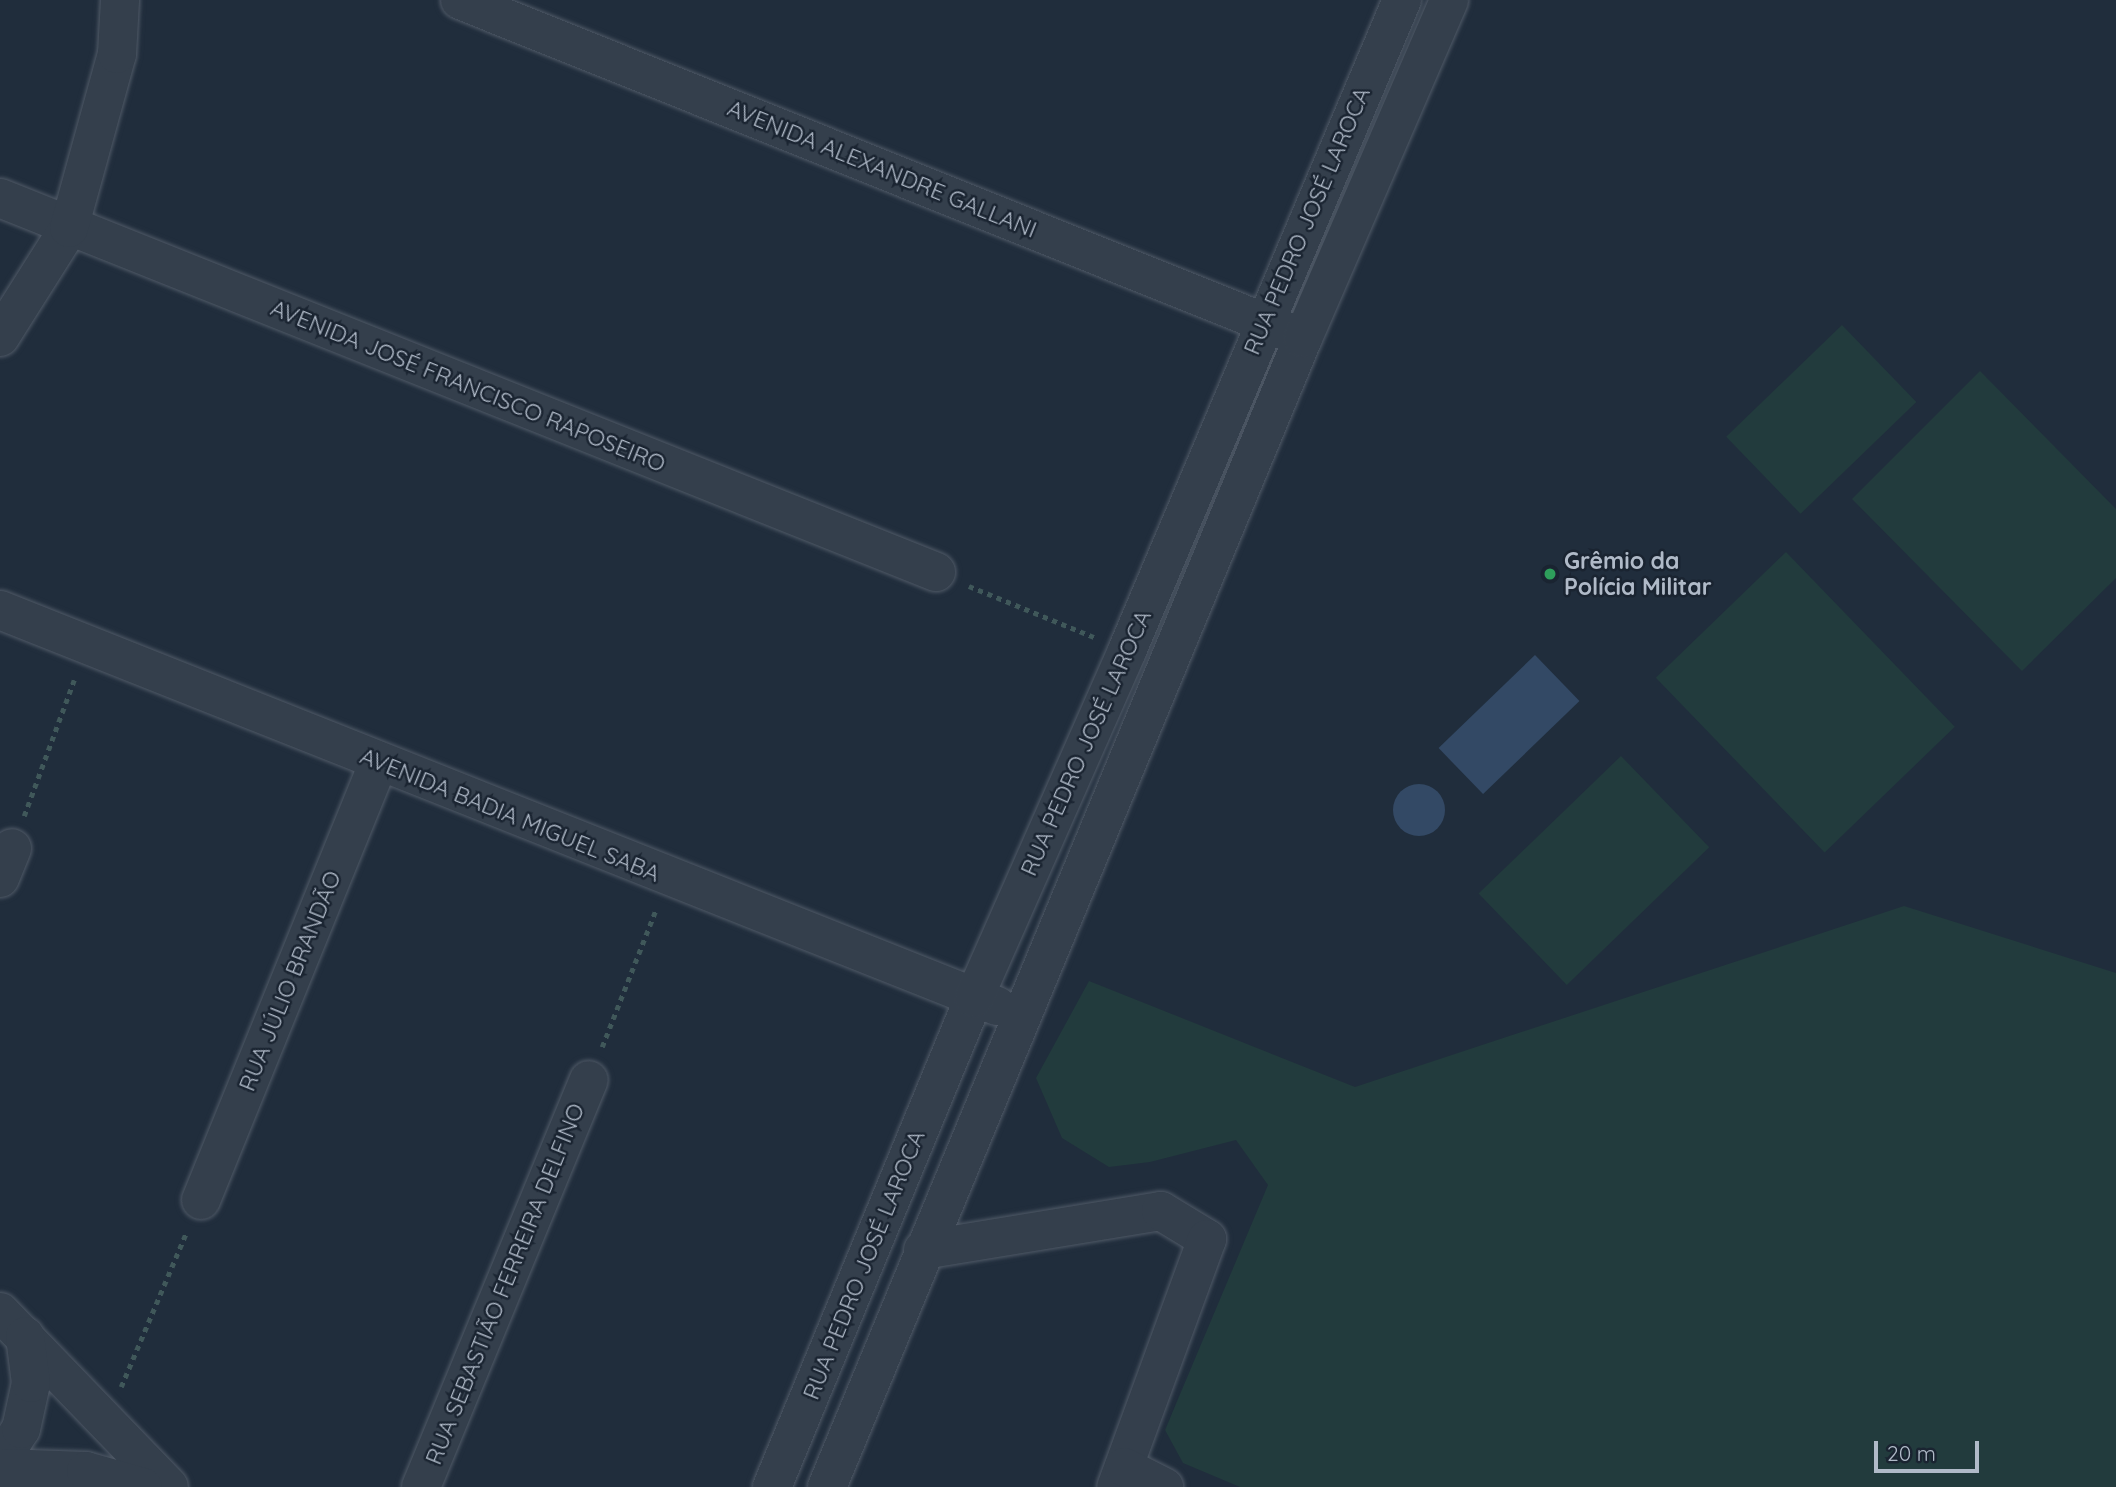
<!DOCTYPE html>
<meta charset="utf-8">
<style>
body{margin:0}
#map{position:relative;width:2116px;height:1487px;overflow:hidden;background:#202d3c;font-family:Quicksand,sans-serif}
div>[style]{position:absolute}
.green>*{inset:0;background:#223b3d;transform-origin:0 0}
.water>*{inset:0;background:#334965;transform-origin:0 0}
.round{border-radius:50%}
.path>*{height:4.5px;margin-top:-2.25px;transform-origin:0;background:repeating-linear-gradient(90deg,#40585a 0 5px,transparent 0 10px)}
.roads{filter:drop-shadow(0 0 2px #505a67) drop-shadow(0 0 2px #505a67)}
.minor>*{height:38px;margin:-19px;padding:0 19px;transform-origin:19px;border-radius:19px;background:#343f4c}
.dots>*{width:19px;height:19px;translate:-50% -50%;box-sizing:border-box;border:4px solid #1a2431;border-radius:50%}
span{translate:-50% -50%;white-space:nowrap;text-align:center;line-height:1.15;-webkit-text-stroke:5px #1a2431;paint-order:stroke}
.street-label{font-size:23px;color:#b0bac8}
.poi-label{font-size:23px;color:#b0bac8;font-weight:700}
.left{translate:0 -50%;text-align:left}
.scale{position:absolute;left:1874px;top:1441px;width:105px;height:32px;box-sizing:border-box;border:4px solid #b0bac8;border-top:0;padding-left:9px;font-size:21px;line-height:24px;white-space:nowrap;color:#b0bac8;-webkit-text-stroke:5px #1a2431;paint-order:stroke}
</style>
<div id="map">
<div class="green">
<i style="left:1842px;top:325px;width:107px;height:161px;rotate:46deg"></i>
<i style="clip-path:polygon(1980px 371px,2116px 509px,2116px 578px,2022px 671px,1852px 499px)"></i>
<i style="left:1786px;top:552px;width:243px;height:181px;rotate:46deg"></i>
<i style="left:1621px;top:756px;width:127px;height:198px;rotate:46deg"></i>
<i style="clip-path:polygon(1904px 906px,2116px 973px,2116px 1487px,1240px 1487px,1183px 1463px,1165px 1430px,1268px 1185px,1236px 1140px,1150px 1162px,1109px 1167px,1062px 1138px,1036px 1078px,1089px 981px,1355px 1087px)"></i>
</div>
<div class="water">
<i style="left:1535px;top:655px;width:64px;height:134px;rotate:46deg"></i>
<i class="round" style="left:1393px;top:784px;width:52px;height:52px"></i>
</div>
<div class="path">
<i style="left:969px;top:586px;width:135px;rotate:22.2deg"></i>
<i style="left:24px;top:816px;width:145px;rotate:-69.8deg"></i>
<i style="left:602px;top:1047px;width:148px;rotate:-68.6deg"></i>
<i style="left:121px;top:1387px;width:169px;rotate:-67.1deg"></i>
</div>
<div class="roads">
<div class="minor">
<i style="left:460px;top:0;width:892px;rotate:21.85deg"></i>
<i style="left:0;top:198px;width:1008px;rotate:21.78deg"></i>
<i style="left:0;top:337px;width:129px;rotate:-57.7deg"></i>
<i style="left:69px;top:228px;width:180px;rotate:-74.6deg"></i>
<i style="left:117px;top:54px;width:54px;rotate:-86.8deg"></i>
<i style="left:0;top:610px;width:1073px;rotate:21.66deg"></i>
<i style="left:0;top:878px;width:32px;rotate:-68deg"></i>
<i style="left:201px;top:1200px;width:473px;rotate:-67.9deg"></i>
<i style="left:923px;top:1250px;width:241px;rotate:-9.3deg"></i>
<i style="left:1161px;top:1211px;width:54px;rotate:31.3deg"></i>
<i style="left:1207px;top:1239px;width:264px;rotate:110.1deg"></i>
<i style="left:0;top:1312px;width:243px;rotate:46deg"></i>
<i style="left:0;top:1461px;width:38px;rotate:-57deg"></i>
<i style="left:21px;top:1429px;width:47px;rotate:-77.7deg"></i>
<i style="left:31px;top:1383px;width:47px;rotate:-97.3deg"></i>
<i style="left:1124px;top:1467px;width:45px;rotate:26.6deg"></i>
<i style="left:0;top:1468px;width:86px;rotate:2deg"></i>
<i style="left:86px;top:1471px;width:59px;rotate:15.7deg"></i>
<i style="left:421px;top:1487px;width:440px;rotate:-67.6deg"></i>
<i style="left:772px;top:1487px;width:529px;rotate:-67.56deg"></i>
<i style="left:974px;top:998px;width:379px;rotate:-66.2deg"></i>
<i style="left:1127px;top:651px;width:707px;rotate:-67.1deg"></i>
<i style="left:827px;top:1487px;width:1244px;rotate:-67.5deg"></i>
<i style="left:1303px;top:338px;width:368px;rotate:-66.6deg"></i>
</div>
</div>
<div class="dots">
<i style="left:1550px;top:574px;background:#2e9e5b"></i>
</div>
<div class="street-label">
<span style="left:882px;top:169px;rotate:22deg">AVENIDA ALEXANDRE GALLANI</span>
<span style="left:1307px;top:221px;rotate:-67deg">RUA PEDRO JOSÉ LAROCA</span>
<span style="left:468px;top:386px;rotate:22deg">AVENIDA JOSÉ FRANCISCO RAPOSEIRO</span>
<span style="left:1086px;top:743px;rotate:-66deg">RUA PEDRO JOSÉ LAROCA</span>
<span style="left:510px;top:815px;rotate:22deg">AVENIDA BADIA MIGUEL SABA</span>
<span style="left:290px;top:981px;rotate:-68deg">RUA JÚLIO BRANDÃO</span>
<span style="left:864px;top:1265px;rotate:-68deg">RUA PEDRO JOSÉ LAROCA</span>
<span style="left:505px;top:1284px;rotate:-68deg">RUA SEBASTIÃO FERREIRA DELFINO</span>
</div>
<div class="poi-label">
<span class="left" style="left:1564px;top:574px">Grêmio da<br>Polícia Militar</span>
</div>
<div class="scale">20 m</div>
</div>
